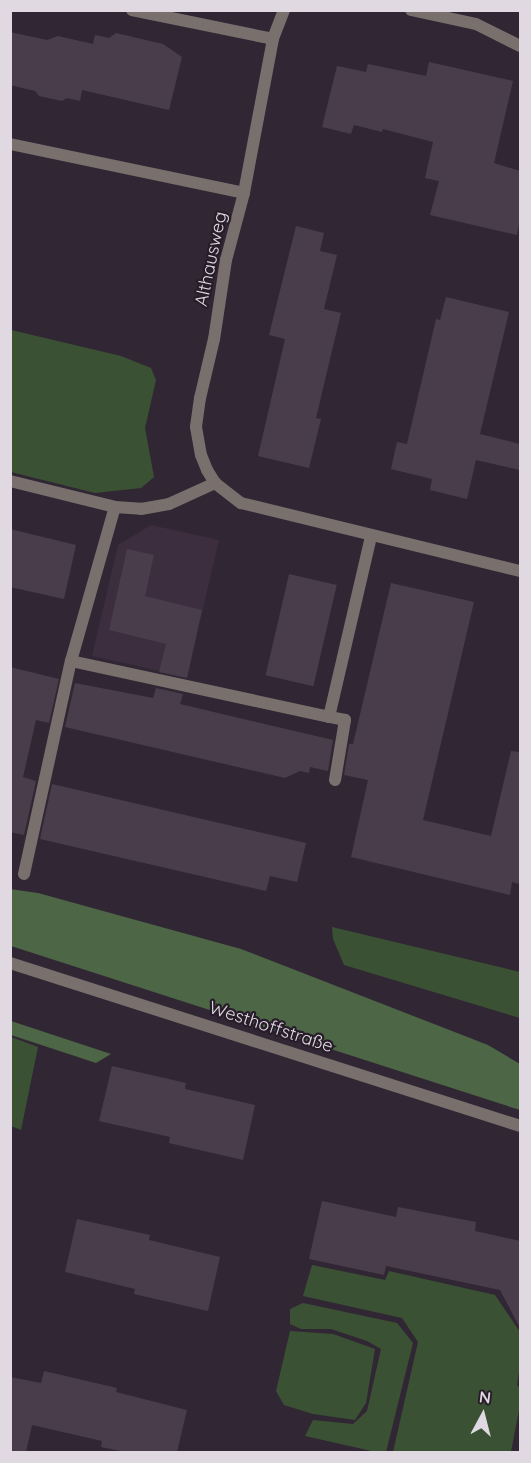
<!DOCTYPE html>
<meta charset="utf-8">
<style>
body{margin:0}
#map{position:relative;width:531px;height:1463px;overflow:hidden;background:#312734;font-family:Quicksand,sans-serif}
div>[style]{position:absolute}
.built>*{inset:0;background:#3c2d3f}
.green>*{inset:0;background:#3a5233}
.forest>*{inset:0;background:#4d6645}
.building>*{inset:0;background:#493d4b;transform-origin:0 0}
.service>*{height:12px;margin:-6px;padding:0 6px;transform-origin:6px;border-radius:6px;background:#79706d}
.minor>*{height:12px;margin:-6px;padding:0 6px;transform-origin:6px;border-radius:6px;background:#79706d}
.tertiary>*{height:12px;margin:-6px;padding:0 6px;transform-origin:6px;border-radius:6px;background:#79706d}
span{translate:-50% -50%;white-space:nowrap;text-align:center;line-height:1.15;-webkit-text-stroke:4.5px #271d2a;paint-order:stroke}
.street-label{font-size:18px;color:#e0d9e1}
.frame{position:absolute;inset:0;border:12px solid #e0d9e1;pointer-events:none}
.north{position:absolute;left:453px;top:1385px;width:60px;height:60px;-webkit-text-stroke:4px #271d2a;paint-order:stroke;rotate:7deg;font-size:16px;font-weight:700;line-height:24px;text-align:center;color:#e0d9e1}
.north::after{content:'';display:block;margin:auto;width:21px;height:27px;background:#e0d9e1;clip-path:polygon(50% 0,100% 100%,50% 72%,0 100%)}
</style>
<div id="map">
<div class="built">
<i style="clip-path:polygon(151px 525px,219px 540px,187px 677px,92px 656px,118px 545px)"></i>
</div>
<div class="green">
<i style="clip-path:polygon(11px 330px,121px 356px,151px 368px,156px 380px,145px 428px,154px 477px,141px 488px,95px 493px,11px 472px)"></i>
<i style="clip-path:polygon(332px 927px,520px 972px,520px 1018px,344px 965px,333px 939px)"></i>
<i style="clip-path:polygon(11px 1037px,38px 1047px,21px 1130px,11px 1126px)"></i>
<i style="clip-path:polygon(312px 1265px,385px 1280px,389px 1271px,495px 1295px,520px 1332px,520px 1365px,517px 1385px,520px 1388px,520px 1405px,511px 1452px,393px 1452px,418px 1342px,402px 1318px,303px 1296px)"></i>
<i style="clip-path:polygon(303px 1303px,397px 1323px,413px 1343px,386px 1452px,376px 1452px,305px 1436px,313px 1420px,353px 1424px,367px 1411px,381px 1349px,367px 1341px,331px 1329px,301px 1329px,290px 1324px,290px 1309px)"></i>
<i style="clip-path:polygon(290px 1331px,333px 1334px,375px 1349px,366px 1403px,355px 1420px,313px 1414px,284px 1405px,276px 1391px)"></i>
</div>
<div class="forest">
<i style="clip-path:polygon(10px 889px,38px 893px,241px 949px,488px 1045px,520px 1064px,520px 1110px,11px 946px)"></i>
<i style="clip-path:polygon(11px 1021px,111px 1054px,96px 1063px,11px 1035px)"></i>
</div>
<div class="building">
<i style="clip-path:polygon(10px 32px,47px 40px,58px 36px,93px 44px,95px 35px,109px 38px,116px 33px,163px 44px,182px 57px,169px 110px,82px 90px,80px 101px,67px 98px,62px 101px,39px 96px,35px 91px,10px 85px)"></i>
<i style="clip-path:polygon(429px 62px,513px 81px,494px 163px,520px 171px,520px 218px,517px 235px,430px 215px,439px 181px,425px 178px,433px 142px,383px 129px,382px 132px,354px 125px,351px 134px,322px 127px,337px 66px,366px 72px,368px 64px,426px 76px)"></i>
<i style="clip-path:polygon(296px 226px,324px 233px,320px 251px,337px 255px,324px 309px,341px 313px,316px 418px,321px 419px,309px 468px,258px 456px,285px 339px,269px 335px)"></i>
<i style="clip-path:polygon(446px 297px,509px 312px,480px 434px,520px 444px,520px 470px,476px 460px,467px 499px,430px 490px,432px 479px,391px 469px,397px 442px,407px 444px,436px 319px,440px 320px)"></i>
<i style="clip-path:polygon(10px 529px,76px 545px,64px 599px,10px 587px)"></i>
<i style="clip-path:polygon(127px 549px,154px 555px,145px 596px,202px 610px,187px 678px,159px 672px,166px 644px,109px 630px)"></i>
<i style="left:289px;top:574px;width:49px;height:104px;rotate:13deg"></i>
<i style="clip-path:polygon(391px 583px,474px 602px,423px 820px,491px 836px,511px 751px,520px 752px,520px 884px,512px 882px,510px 895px,351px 857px,368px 780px,344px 775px,349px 744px,353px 744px)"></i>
<i style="clip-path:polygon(10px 667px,59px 679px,49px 723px,36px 720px,23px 777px,36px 781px,24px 835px,10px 832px)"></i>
<i style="clip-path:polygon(75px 683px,153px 698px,156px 688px,183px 694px,180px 704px,333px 740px,328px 771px,310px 767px,309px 773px,300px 771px,285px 778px,65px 727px)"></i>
<i style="clip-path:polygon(52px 784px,306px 843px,297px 882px,270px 876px,266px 891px,40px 839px)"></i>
<i style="clip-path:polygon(112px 1066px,186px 1083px,185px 1089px,255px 1105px,243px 1160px,169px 1143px,170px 1137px,99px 1121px)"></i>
<i style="clip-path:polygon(322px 1201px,396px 1217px,398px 1207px,476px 1222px,475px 1231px,520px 1241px,520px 1328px,500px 1290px,386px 1266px,384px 1275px,309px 1259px)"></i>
<i style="clip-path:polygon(77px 1219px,150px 1235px,149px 1240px,220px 1257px,208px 1311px,134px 1294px,135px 1289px,65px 1272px)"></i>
<i style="clip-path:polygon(44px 1371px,117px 1388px,116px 1392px,187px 1410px,177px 1452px,126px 1452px,101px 1447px,102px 1441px,32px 1425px,26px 1452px,10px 1452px,10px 1377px,41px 1383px)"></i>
</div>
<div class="service">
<i style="left:132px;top:10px;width:144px;rotate:11.6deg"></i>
<i style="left:10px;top:144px;width:239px;rotate:11.8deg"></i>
<i style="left:10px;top:481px;width:108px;rotate:13.9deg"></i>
<i style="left:115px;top:507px;width:26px;rotate:4deg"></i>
<i style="left:141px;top:509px;width:28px;rotate:-10deg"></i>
<i style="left:169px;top:504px;width:51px;rotate:-24.5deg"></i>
<i style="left:71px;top:661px;width:264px;rotate:12.2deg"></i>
<i style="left:335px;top:780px;width:61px;rotate:-80.5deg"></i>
<i style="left:345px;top:720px;width:16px;rotate:-169deg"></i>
<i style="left:329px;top:717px;width:186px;rotate:-76.9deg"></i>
<i style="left:24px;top:874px;width:218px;rotate:-77.6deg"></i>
<i style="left:71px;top:661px;width:160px;rotate:-74.1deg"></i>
</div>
<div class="minor">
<i style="left:284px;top:10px;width:31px;rotate:111deg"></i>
<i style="left:273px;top:39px;width:157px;rotate:100.7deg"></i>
<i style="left:244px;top:193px;width:69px;rotate:105deg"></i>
<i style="left:226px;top:260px;width:80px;rotate:98.6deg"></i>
<i style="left:214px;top:339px;width:61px;rotate:103.3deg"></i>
<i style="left:200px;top:398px;width:29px;rotate:98deg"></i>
<i style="left:196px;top:427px;width:28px;rotate:80deg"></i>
<i style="left:201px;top:455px;width:16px;rotate:68deg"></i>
<i style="left:207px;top:470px;width:15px;rotate:58deg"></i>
<i style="left:215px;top:483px;width:33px;rotate:38deg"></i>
<i style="left:241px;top:503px;width:287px;rotate:13.7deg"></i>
<i style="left:411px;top:10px;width:66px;rotate:12.2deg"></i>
<i style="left:476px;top:24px;width:49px;rotate:26.6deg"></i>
</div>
<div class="tertiary">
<i style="left:10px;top:963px;width:535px;rotate:17.72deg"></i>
</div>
<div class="street-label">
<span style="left:211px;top:259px;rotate:-78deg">Althausweg</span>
<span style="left:271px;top:1027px;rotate:18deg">Westhoffstraße</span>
</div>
<div class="frame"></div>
<div class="north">N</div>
</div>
